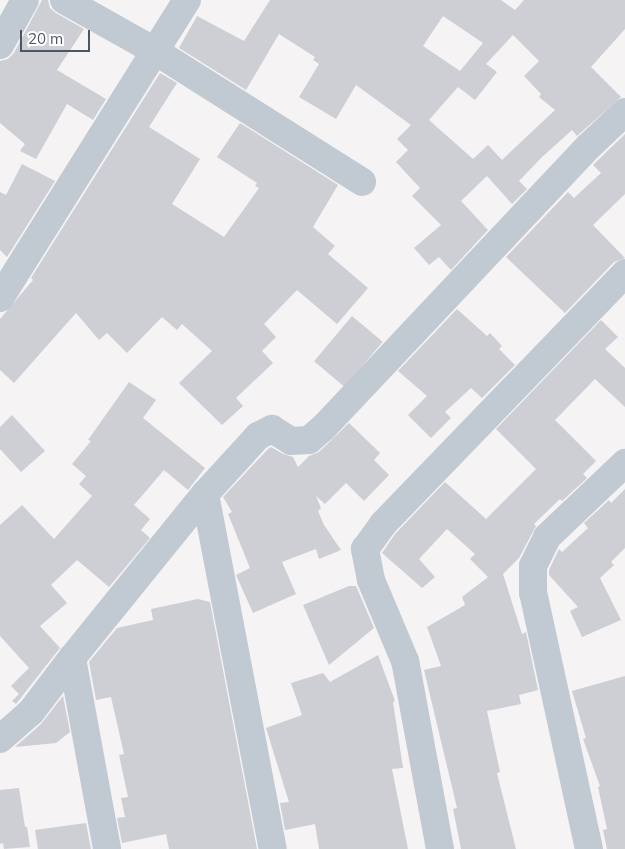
<!DOCTYPE html>
<style>
body{margin:0}
#map{position:relative;width:625px;height:849px;overflow:hidden;background:#f5f3f3;font-family:Mulish,sans-serif}
div>[style]{position:absolute}
.building>*{inset:0;background:#cdcfd5;transform-origin:0 0}
.minor>*{height:28px;margin:-14px;padding:0 14px;transform-origin:14px;border-radius:14px;background:#c1cad2}
span{translate:-50% -50%;white-space:nowrap;text-align:center;line-height:1.15;-webkit-text-stroke:4.5px #fff;paint-order:stroke}
.scale{position:absolute;left:20px;top:30px;width:70px;height:22px;box-sizing:border-box;border:2px solid #4a5661;border-top:0;padding-left:6px;font-size:15px;line-height:18px;white-space:nowrap;color:#4a5661;-webkit-text-stroke:4px #fff;paint-order:stroke}
</style>
<div id="map">
<div class="building">
<i style="clip-path:polygon(42px 0,48px 0,50px 8px,56px 13px,84px 29px,57px 70px,106px 99px,93px 120px,67px 104px,36px 159px,20px 151px,25px 144px,0 123px,0 61px,8px 59px,14px 53px)"></i>
<i style="clip-path:polygon(evenodd,270px 0,501px 0,515px 10px,524px 0,625px 0,625px 29px,591px 67px,621px 97px,577px 136px,572px 130px,541px 158px,519px 181px,527px 189px,512px 204px,487px 176px,461px 201px,488px 230px,451px 270px,439px 257px,429px 265px,414px 248px,441px 225px,412px 196px,420px 188px,396px 162px,408px 150px,397px 139px,411px 125px,356px 85px,336px 119px,299px 97px,319px 64px,313px 60px,315px 57px,279px 34px,246px 90px,179px 48px,197px 16px,244px 41px,270px 0,443px 16px,483px 43px,460px 71px,423px 46px,443px 16px,270px 0,513px 35px,539px 61px,524px 76px,541px 94px,539px 97px,555px 110px,502px 160px,488px 145px,473px 159px,429px 120px,458px 87px,475px 100px,497px 72px,486px 64px,513px 35px)"></i>
<i style="clip-path:polygon(160px 73px,177px 83px,149px 127px,200px 159px,172px 204px,224px 237px,259px 188px,255px 186px,257px 183px,217px 157px,240px 123px,338px 185px,313px 227px,335px 246px,328px 254px,368px 288px,337px 324px,297px 290px,264px 324px,276px 337px,262px 351px,273px 363px,236px 398px,243px 406px,222px 425px,179px 383px,212px 351px,182px 324px,177px 330px,162px 317px,127px 353px,107px 333px,99px 340px,76px 313px,14px 383px,0 370px,0 319px,33px 280px,31px 278px)"></i>
<i style="clip-path:polygon(625px 134px,625px 194px,593px 225px,625px 258px,614px 262px,565px 313px,506px 257px,568px 192px,574px 198px,601px 173px,593px 165px)"></i>
<i style="clip-path:polygon(22px 164px,55px 181px,7px 257px,0 250px,0 192px,6px 195px)"></i>
<i style="clip-path:polygon(457px 309px,487px 336px,490px 333px,502px 346px,499px 349px,515px 365px,482px 398px,471px 388px,445px 412px,451px 418px,431px 438px,408px 415px,427px 396px,398px 371px)"></i>
<i style="left:352px;top:316px;width:40px;height:59px;rotate:40deg"></i>
<i style="clip-path:polygon(601px 320px,618px 337px,605px 349px,625px 368px,625px 407px,595px 379px,555px 420px,596px 461px,583px 474px,587px 478px,562px 501px,560px 499px,534px 524px,536px 526px,519px 558px,503px 574px,522px 634px,526px 632px,538px 690px,519px 695px,521px 704px,487px 711px,500px 772px,497px 773px,516px 849px,461px 849px,453px 809px,457px 808px,424px 670px,441px 666px,427px 627px,465px 605px,462px 597px,488px 577px,470px 559px,475px 554px,447px 529px,419px 559px,435px 577px,422px 588px,382px 553px,395px 534px,445px 482px,486px 519px,536px 469px,496px 429px)"></i>
<i style="clip-path:polygon(129px 382px,156px 400px,143px 418px,205px 468px,188px 490px,164px 470px,134px 505px,150px 519px,141px 530px,150px 538px,109px 587px,77px 560px,51px 585px,67px 603px,40px 626px,60px 648px,16px 704px,12px 701px,19px 694px,11px 686px,29px 668px,0 636px,0 525px,22px 505px,54px 539px,92px 496px,79px 484px,86px 476px,72px 464px,91px 441px,88px 440px)"></i>
<i style="clip-path:polygon(12px 415px,45px 451px,21px 472px,0 449px,0 427px)"></i>
<i style="clip-path:polygon(349px 423px,380px 453px,374px 460px,389px 475px,364px 501px,346px 483px,325px 504px,316px 496px,321px 508px,318px 511px,324px 525px,341px 550px,319px 559px,316px 549px,282px 562px,296px 594px,253px 613px,236px 575px,250px 568px,228px 514px,232px 512px,223px 497px,268px 449px,271px 447px,283px 454px,293px 457px,298px 467px,309px 456px,319px 452px)"></i>
<i style="clip-path:polygon(625px 489px,625px 548px,611px 562px,614px 565px,600px 578px,621px 620px,582px 637px,570px 611px,578px 607px,549px 575px,549px 570px,559px 549px,562px 552px,588px 528px,584px 523px,609px 500px,611px 503px)"></i>
<i style="clip-path:polygon(349px 586px,356px 586px,374px 628px,329px 665px,303px 605px)"></i>
<i style="clip-path:polygon(198px 599px,210px 602px,257px 849px,169px 849px,166px 834px,122px 843px,117px 818px,125px 817px,121px 798px,128px 797px,119px 755px,124px 754px,111px 697px,96px 700px,89px 662px,117px 628px,153px 620px,151px 609px)"></i>
<i style="clip-path:polygon(378px 655px,395px 701px,393px 702px,403px 768px,392px 769px,408px 849px,319px 849px,315px 824px,285px 830px,280px 803px,289px 802px,266px 728px,302px 715px,291px 683px,323px 673px,330px 682px)"></i>
<i style="clip-path:polygon(625px 676px,625px 849px,607px 849px,603px 830px,607px 829px,598px 787px,600px 786px,583px 739px,586px 738px,572px 691px)"></i>
<i style="clip-path:polygon(63px 696px,70px 732px,56px 743px,15px 747px,41px 724px)"></i>
<i style="clip-path:polygon(19px 788px,25px 827px,27px 827px,30px 847px,4px 849px,3px 843px,0 844px,0 790px)"></i>
<i style="clip-path:polygon(86px 823px,91px 849px,38px 849px,35px 830px)"></i>
</div>
<div class="minor">
<i style="left:64px;top:0;width:104px;rotate:29.3deg"></i>
<i style="left:155px;top:51px;width:245px;rotate:32.3deg"></i>
<i style="left:0;top:45px;width:51px;rotate:-60.9deg"></i>
<i style="left:0;top:298px;width:352px;rotate:-57.9deg"></i>
<i style="left:205px;top:494px;width:361px;rotate:79.2deg"></i>
<i style="left:72px;top:658px;width:194px;rotate:79.6deg"></i>
<i style="left:0;top:739px;width:41px;rotate:-41.1deg"></i>
<i style="left:31px;top:712px;width:68px;rotate:-52.8deg"></i>
<i style="left:72px;top:658px;width:211px;rotate:-51deg"></i>
<i style="left:205px;top:494px;width:79px;rotate:-47.6deg"></i>
<i style="left:258px;top:436px;width:16px;rotate:-27deg"></i>
<i style="left:272px;top:429px;width:22px;rotate:32deg"></i>
<i style="left:291px;top:441px;width:18px;rotate:-3deg"></i>
<i style="left:309px;top:440px;width:20px;rotate:-41deg"></i>
<i style="left:324px;top:427px;width:385px;rotate:-46.7deg"></i>
<i style="left:588px;top:147px;width:51px;rotate:-43.4deg"></i>
<i style="left:440px;top:849px;width:191px;rotate:-100.5deg"></i>
<i style="left:405px;top:661px;width:88px;rotate:-112.8deg"></i>
<i style="left:371px;top:580px;width:32px;rotate:-101deg"></i>
<i style="left:365px;top:549px;width:31px;rotate:-54deg"></i>
<i style="left:383px;top:524px;width:349px;rotate:-46deg"></i>
<i style="left:589px;top:849px;width:262px;rotate:-102.3deg"></i>
<i style="left:533px;top:593px;width:27px;rotate:-90deg"></i>
<i style="left:533px;top:566px;width:32px;rotate:-64deg"></i>
<i style="left:547px;top:537px;width:108px;rotate:-43.5deg"></i>
</div>
<div class="scale">20 m</div>
</div>
